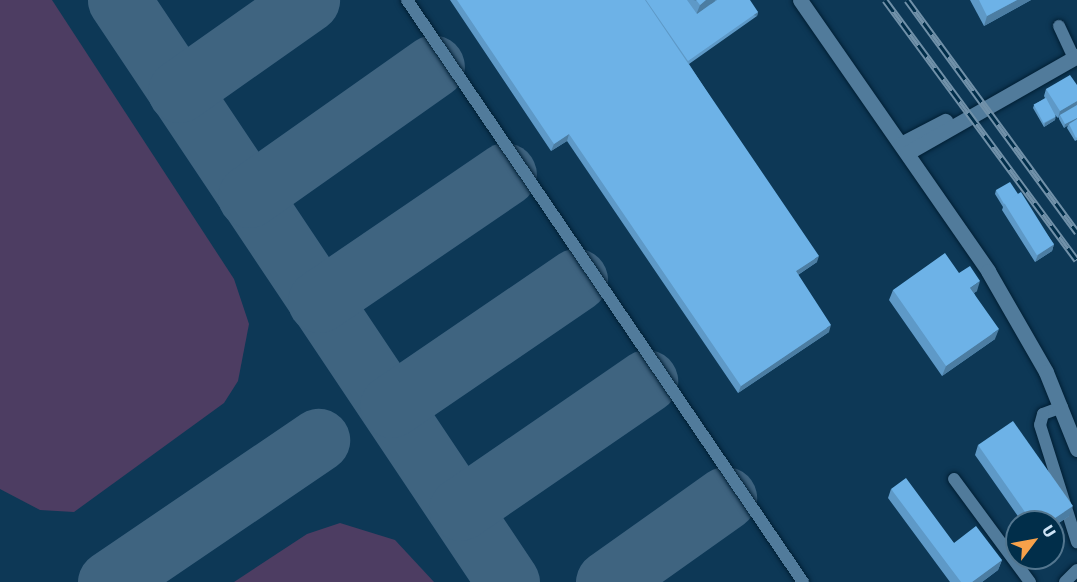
<!DOCTYPE html>
<style>
body{margin:0}
#map{position:relative;width:1077px;height:582px;overflow:hidden;background:#0d3856;font-family:"Fira Sans",sans-serif}
div>[style]{position:absolute}
.green>*{inset:0;background:#4d3d62}
.taxiway>*{height:63px;margin:-31.5px;padding:0 31.5px;transform-origin:31.5px;border-radius:31.5px;background:#3f6480}
.roads{filter:drop-shadow(0 0 2px #001f34) drop-shadow(0 0 2px #001f34)}
.service>*{height:12px;margin:-6px;padding:0 6px;transform-origin:6px;border-radius:6px;background:#517b9b}
.tertiary>*{height:15px;margin:-7.5px;padding:0 7.5px;transform-origin:7.5px;border-radius:7.5px;background:#517b9b}
.rail>*{height:7px;margin-top:-3.5px;transform-origin:0;background:repeating-linear-gradient(90deg,#012e4a 0 14px,#7191a9 0 28px);box-sizing:border-box;border-block:2px solid #7191a9}
.wall>*{inset:0;background:#5e99c7}
.shaded-wall>*{inset:0;background:#4c7da2;transform-origin:0 0}
.building>*{inset:0;background:#6db2e7;transform-origin:0 0}
span{translate:-50% -50%;white-space:nowrap;text-align:center;line-height:1.15;-webkit-text-stroke:6px #012e4a;paint-order:stroke}
.north{position:absolute;left:1005px;top:510px;width:60px;height:60px;box-sizing:border-box;background:#012e4a;border:2px solid #53768f;border-radius:50%;rotate:58deg;font-size:16px;font-weight:700;line-height:24px;text-align:center;color:#cde3f6}
.north::after{content:'';display:block;margin:auto;width:21px;height:27px;background:#f7a14a;clip-path:polygon(50% 0,100% 100%,50% 72%,0 100%)}
</style>
<div id="map">
<div class="green">
<i style="clip-path:polygon(0 0,52px 0,234px 279px,249px 324px,238px 381px,224px 403px,74px 512px,40px 510px,0 489px)"></i>
<i style="clip-path:polygon(340px 523px,395px 540px,434px 582px,234px 582px,307px 534px)"></i>
</div>
<div class="taxiway">
<i style="left:119px;top:0;width:700px;rotate:56.24deg"></i>
<i style="left:179px;top:91px;width:158px;rotate:-35.2deg"></i>
<i style="left:249px;top:196px;width:225px;rotate:-35.2deg"></i>
<i style="left:319px;top:301px;width:225px;rotate:-34.3deg"></i>
<i style="left:391px;top:406px;width:224px;rotate:-34.3deg"></i>
<i style="left:460px;top:509px;width:226px;rotate:-34.5deg"></i>
<i style="left:109px;top:582px;width:253px;rotate:-34.2deg"></i>
<i style="left:607px;top:582px;width:145px;rotate:-35.4deg"></i>
</div>
<div class="roads">
<div class="service">
<i style="left:407px;top:0;width:704px;rotate:55.77deg"></i>
<i style="left:1059px;top:26px;width:35px;rotate:65deg"></i>
<i style="left:1062px;top:407px;width:20px;rotate:160deg"></i>
<i style="left:1043px;top:414px;width:11px;rotate:105deg"></i>
<i style="left:1040px;top:425px;width:123px;rotate:72.5deg"></i>
<i style="left:954px;top:479px;width:128px;rotate:53.6deg"></i>
<i style="left:1065px;top:582px;width:17px;rotate:-45deg"></i>
</div>
<div class="tertiary">
<i style="left:800px;top:0;width:330px;rotate:55.2deg"></i>
<i style="left:988px;top:271px;width:116px;rotate:60.1deg"></i>
<i style="left:1046px;top:372px;width:83px;rotate:68.1deg"></i>
<i style="left:901px;top:144px;width:50px;rotate:-27.6deg"></i>
<i style="left:907px;top:153px;width:196px;rotate:-29.7deg"></i>
</div>
</div>
<div class="rail">
<i style="left:885px;top:0;width:323px;rotate:53.6deg"></i>
<i style="left:907px;top:0;width:288px;rotate:53.8deg"></i>
</div>
<div class="wall">
<i style="clip-path:polygon(450px 0,716px 0,758px 12px,757px 16px,689px 64px,817px 262px,798px 275px,829px 332px,738px 393px,567px 141px,551px 151px)"></i>
<i style="clip-path:polygon(970px 0,1031px 0,984px 26px)"></i>
<i style="clip-path:polygon(1077px 85px,1077px 140px,1075px 141px,1067px 128px,1068px 125px,1064px 128px,1059px 119px,1059px 117px,1058px 118px,1055px 115px,1055px 120px,1044px 127px,1033px 108px,1034px 105px,1045px 98px,1044px 96px,1046px 89px)"></i>
<i style="clip-path:polygon(996px 190px,1018px 194px,1054px 244px,1052px 251px,1035px 262px,1002px 210px,1003px 207px,995px 194px)"></i>
<i style="clip-path:polygon(893px 290px,977px 291px,974px 293px,995px 339px,942px 376px,889px 300px)"></i>
<i style="clip-path:polygon(978px 445px,1069px 516px,1053px 527px,1053px 522px,1022px 522px,975px 455px)"></i>
<i style="clip-path:polygon(891px 489px,954px 543px,1002px 560px,998px 570px,982px 582px,950px 582px,888px 498px)"></i>
</div>
<div class="shaded-wall">
<i style="clip-path:polygon(706px 0,716px 0,696px 15px,700px 5px)"></i>
<i style="clip-path:polygon(1017px 0,1031px 0,984px 26px,987px 16px)"></i>
<i style="left:758px;top:12px;width:4px;height:85px;rotate:104deg"></i>
<i style="clip-path:polygon(1077px 101px,1077px 107px,1060px 115px,1058px 118px,1060px 111px)"></i>
<i style="clip-path:polygon(1056px 117px,1055px 120px,1044px 127px,1045px 123px)"></i>
<i style="clip-path:polygon(1077px 118px,1077px 120px,1064px 128px,1065px 124px)"></i>
<i style="clip-path:polygon(569px 134px,567px 141px,551px 151px,554px 144px)"></i>
<i style="clip-path:polygon(1054px 244px,1052px 251px,1035px 262px,1038px 255px)"></i>
<i style="clip-path:polygon(819px 256px,817px 262px,793px 278px,796px 271px)"></i>
<i style="clip-path:polygon(980px 281px,977px 291px,967px 297px,970px 288px)"></i>
<i style="clip-path:polygon(831px 325px,829px 332px,738px 393px,741px 386px)"></i>
<i style="clip-path:polygon(999px 329px,995px 339px,942px 376px,946px 366px)"></i>
<i style="clip-path:polygon(1073px 506px,1069px 516px,1053px 527px,1053px 522px,1049px 522px)"></i>
<i style="clip-path:polygon(1002px 560px,998px 570px,982px 582px,972px 582px)"></i>
</div>
<div class="building">
<i style="clip-path:polygon(457px 0,645px 0,819px 256px,796px 271px,831px 325px,741px 386px,569px 134px,554px 144px)"></i>
<i style="clip-path:polygon(646px 0,687px 0,697px 14px,717px 0,750px 0,758px 12px,688px 61px)"></i>
<i style="clip-path:polygon(696px 0,706px 0,700px 5px)"></i>
<i style="clip-path:polygon(979px 0,1017px 0,987px 16px)"></i>
<i style="clip-path:polygon(1070px 75px,1077px 85px,1077px 101px,1060px 111px,1046px 89px)"></i>
<i style="left:1046px;top:98px;width:21px;height:14px;rotate:62deg"></i>
<i style="clip-path:polygon(1077px 105px,1077px 118px,1065px 124px,1060px 115px)"></i>
<i style="clip-path:polygon(1077px 119px,1077px 137px,1076px 138px,1069px 124px)"></i>
<i style="clip-path:polygon(1010px 182px,1018px 194px,1004px 204px,996px 190px)"></i>
<i style="left:1021px;top:192px;width:62px;height:20px;rotate:58deg"></i>
<i style="clip-path:polygon(945px 253px,959px 273px,970px 266px,980px 281px,970px 288px,999px 329px,946px 366px,893px 290px)"></i>
<i style="clip-path:polygon(1013px 421px,1073px 506px,1049px 522px,1032px 522px,978px 445px)"></i>
<i style="clip-path:polygon(906px 478px,954px 543px,976px 526px,1002px 560px,972px 582px,961px 582px,891px 489px)"></i>
</div>
<div class="north">U</div>
</div>
